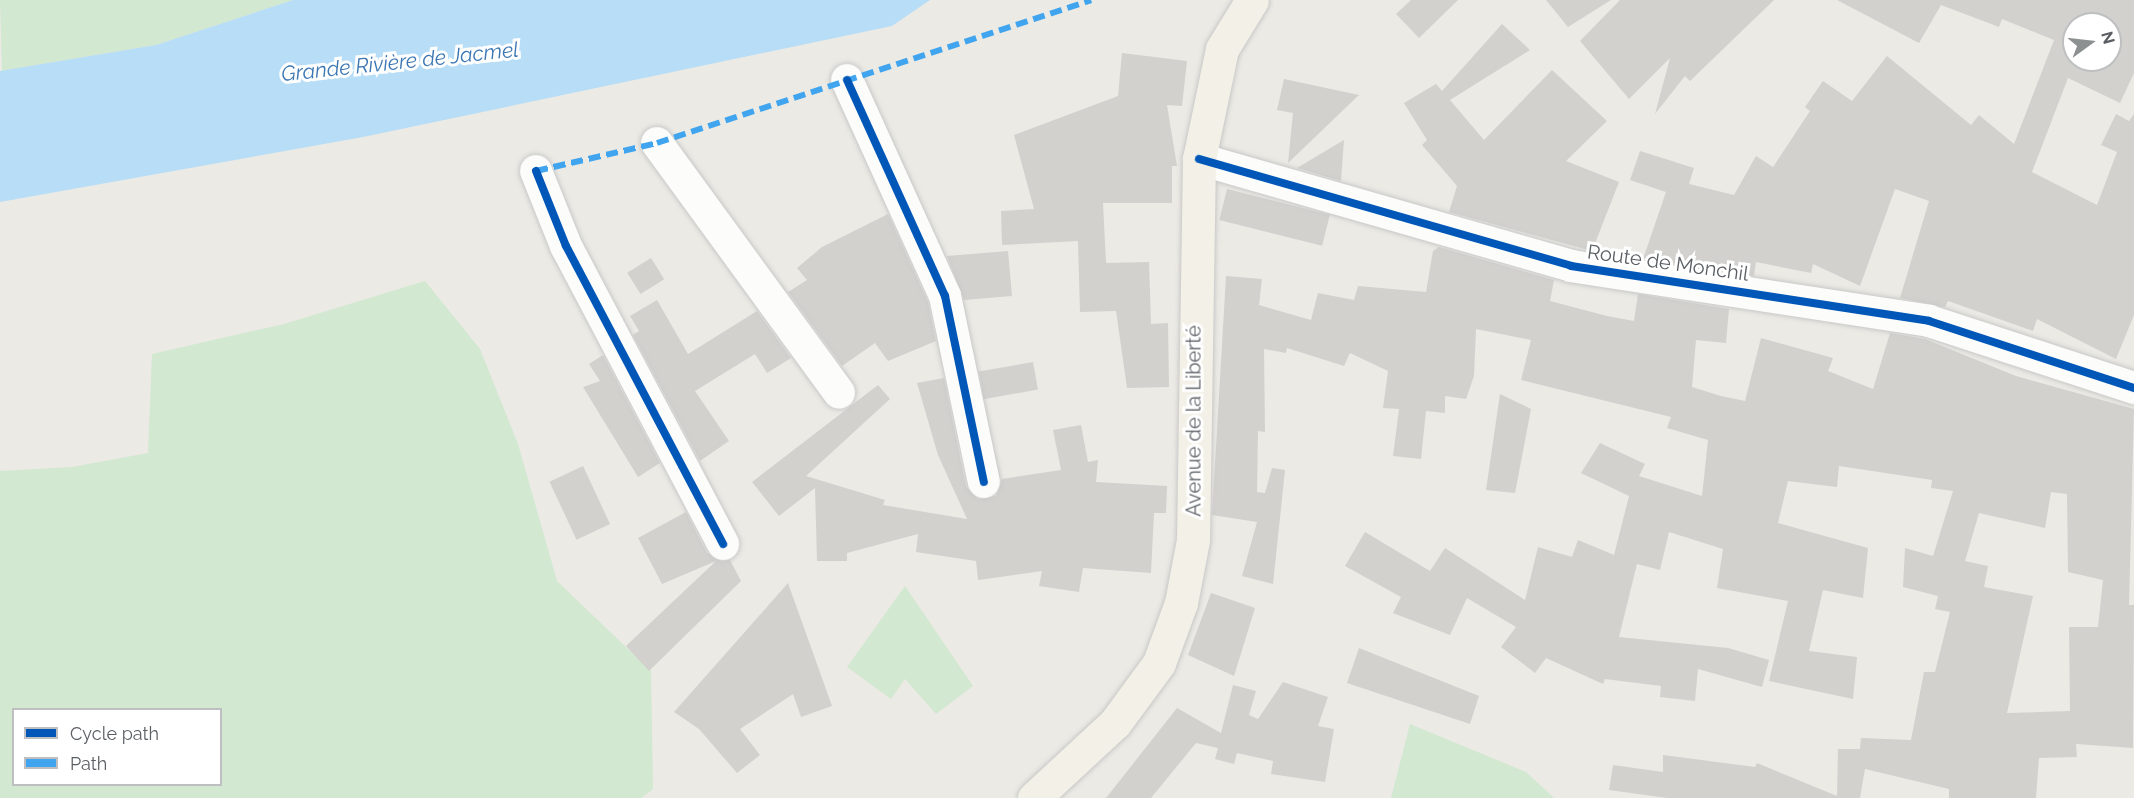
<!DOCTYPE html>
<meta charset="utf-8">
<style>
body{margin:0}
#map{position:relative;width:2134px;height:798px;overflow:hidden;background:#ebeae5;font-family:Raleway,sans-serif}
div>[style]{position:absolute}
.green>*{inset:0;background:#d2e8d0}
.water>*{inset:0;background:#b7ddf7}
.building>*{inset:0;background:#d2d1ce;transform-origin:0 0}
.roads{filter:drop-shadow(0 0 2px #c8c8c7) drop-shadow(0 0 2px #c8c8c7)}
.street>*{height:32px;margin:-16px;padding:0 16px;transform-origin:16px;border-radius:16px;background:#fcfcfb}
.primary>*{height:33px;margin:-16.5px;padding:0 16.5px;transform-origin:16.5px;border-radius:16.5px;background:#f2f0e7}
.quiet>*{height:6px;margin-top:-3px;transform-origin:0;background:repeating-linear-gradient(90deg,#40a5ee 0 12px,transparent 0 18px)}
.cycleway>*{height:8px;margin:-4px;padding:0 4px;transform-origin:4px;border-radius:4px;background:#0057b8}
span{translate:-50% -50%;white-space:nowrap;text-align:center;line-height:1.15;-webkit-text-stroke:6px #fff;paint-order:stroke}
.street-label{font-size:20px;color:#5b5f64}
.water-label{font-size:21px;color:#3c77b3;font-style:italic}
.legend{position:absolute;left:12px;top:708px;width:210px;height:78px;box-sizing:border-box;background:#fff;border:2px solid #bdbfc1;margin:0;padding:8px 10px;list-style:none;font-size:18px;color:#5b5f64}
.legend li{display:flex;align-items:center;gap:12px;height:30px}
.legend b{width:30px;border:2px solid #bdbfc1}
.north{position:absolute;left:2062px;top:12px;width:60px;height:60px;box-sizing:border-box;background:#fff;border:2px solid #bdbfc1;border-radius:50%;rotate:75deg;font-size:16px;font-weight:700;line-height:24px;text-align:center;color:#5b5f64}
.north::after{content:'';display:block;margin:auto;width:21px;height:27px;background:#8d9091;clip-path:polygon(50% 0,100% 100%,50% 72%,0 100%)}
</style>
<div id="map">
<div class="green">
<i style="clip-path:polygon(0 0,293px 0,156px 45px,2px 71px)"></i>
<i style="clip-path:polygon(evenodd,425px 281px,480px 349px,518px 444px,557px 581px,651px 671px,653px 789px,641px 798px,0 798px,0 471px,72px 467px,148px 453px,152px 354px,284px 324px,425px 281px,14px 710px,220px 710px,220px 784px,14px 784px,14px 710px)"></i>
<i style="clip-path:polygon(905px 586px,973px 686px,936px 714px,905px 679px,891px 699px,847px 667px)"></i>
<i style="clip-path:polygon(1410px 724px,1526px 772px,1554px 798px,1391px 798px)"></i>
</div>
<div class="water">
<i style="clip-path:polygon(293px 0,930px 0,892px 26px,363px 137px,0 202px,0 71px,156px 45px)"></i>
</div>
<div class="building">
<i style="clip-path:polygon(1411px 0,1458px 0,1419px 38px,1396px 14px)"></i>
<i style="clip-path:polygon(1546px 0,1611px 0,1568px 27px)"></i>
<i style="clip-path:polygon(1620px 0,1774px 0,1690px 81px,1685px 76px,1655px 114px,1670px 58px,1629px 99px,1580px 41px)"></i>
<i style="clip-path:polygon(evenodd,1837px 0,2134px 0,2134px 73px,2120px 103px,2068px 78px,2032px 172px,2097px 205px,2117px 152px,2101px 145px,2116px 114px,2129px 121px,2134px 114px,2134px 315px,2116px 359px,2037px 319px,2033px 331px,1948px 301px,1945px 307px,1900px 298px,1929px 201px,1895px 189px,1860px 286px,1813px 264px,1811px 273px,1756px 262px,1754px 276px,1643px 259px,1666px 192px,1630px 180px,1640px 151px,1694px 168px,1689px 184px,1734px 195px,1756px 156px,1773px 167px,1810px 111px,1805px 107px,1823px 81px,1852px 101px,1887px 56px,1971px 125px,1979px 115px,2014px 144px,2054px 40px,2002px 19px,1999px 27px,1941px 5px,1919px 43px,1837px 0,2074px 24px,2110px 24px,2110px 60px,2074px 60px,2074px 24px)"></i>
<i style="clip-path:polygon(1502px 24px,1530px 50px,1450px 100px,1484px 140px,1552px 70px,1607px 121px,1566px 161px,1619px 182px,1592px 251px,1449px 212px,1457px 186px,1422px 145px,1427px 140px,1404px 103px,1436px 84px,1442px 91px)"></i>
<i style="clip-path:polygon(1122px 53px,1187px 61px,1182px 106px,1167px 105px,1177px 166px,1172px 166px,1172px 203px,1103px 203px,1106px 263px,1149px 262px,1151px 324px,1168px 323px,1169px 387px,1127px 388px,1116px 311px,1080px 312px,1078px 241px,1002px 245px,1001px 211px,1034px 209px,1014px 135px,1118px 96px)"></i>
<i style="clip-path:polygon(1284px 79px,1359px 95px,1288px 163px,1293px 113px,1277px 110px)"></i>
<i style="clip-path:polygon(1344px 140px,1341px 181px,1297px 168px)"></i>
<i style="left:1227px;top:189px;width:106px;height:32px;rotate:14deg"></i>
<i style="clip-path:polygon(888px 214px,928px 302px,936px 341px,888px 361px,875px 343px,842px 366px,788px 292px,807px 280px,797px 268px,822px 247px)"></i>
<i style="clip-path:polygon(evenodd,1439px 247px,1554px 280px,1550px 301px,1607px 316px,1634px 321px,1638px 294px,1729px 309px,1726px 343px,1696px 340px,1692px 387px,1721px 396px,1745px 401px,1761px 338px,1833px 358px,1828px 371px,1873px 389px,1890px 333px,1925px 339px,2016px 376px,2134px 409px,2129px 605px,2134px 605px,2133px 748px,2076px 744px,2077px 757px,2039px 758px,2036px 798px,1949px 798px,1949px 789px,1865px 769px,1860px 798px,1667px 798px,1609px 790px,1613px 765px,1663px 772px,1663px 755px,1755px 767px,1757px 763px,1837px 796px,1838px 749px,1860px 749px,1861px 738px,1911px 740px,1924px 672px,1935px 672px,1950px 612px,1935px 609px,1938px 596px,1903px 587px,1905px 548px,1933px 556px,1953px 491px,1931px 488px,1932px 480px,1839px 466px,1837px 487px,1788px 481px,1778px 523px,1868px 548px,1863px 598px,1823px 590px,1809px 651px,1857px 657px,1853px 699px,1769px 681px,1788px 601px,1717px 588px,1723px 549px,1669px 532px,1660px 570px,1637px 564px,1619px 637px,1728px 648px,1769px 660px,1762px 687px,1698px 669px,1695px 701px,1660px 697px,1661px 686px,1605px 679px,1603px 684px,1546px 658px,1535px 673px,1501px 647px,1516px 627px,1467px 598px,1450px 635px,1393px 613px,1401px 597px,1345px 566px,1365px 532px,1430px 571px,1445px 548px,1525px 600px,1538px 547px,1572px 557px,1578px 540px,1614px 555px,1629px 496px,1581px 473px,1600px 443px,1645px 464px,1639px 476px,1702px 496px,1708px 440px,1667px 428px,1671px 417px,1521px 380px,1531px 340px,1476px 329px,1474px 376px,1466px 399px,1445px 396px,1445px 413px,1426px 411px,1421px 459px,1393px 456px,1399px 409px,1383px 408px,1388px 371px,1350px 353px,1344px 366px,1287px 348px,1286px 353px,1264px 349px,1265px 432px,1258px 431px,1257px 492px,1265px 493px,1272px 468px,1285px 470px,1273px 584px,1242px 576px,1257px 522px,1212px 515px,1226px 276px,1262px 279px,1259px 305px,1311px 320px,1318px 293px,1354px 300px,1358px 286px,1426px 292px,1433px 251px,1439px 247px,2051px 492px,2067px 494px,2068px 572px,2103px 580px,2098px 627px,2069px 627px,2070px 711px,2007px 713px,2033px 596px,1984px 587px,1988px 566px,1965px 561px,1979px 513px,2045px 528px,2051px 492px)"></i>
<i style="clip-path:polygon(1008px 251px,1012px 296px,964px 300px,947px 256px)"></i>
<i style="left:651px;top:258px;width:25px;height:28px;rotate:58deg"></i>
<i style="clip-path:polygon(657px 300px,688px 354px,757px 311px,791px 358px,767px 373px,755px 354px,695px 391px,729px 441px,700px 461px,633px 335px,639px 331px,630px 316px)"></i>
<i style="clip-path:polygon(603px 355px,660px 463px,638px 477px,583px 387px,600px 381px,589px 364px)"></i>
<i style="left:1033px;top:362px;width:28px;height:55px;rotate:80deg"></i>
<i style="clip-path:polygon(944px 378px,966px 486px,978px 499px,996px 496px,1002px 479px,1061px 470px,1053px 430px,1081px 425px,1088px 462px,1098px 460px,1096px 482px,1167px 486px,1166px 513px,1154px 513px,1151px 573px,1083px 568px,1079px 592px,1039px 586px,1042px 571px,978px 580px,976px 561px,916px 552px,918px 534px,847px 553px,847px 561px,817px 561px,815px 488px,779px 516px,752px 482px,878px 385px,890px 399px,806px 476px,885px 500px,883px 505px,967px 519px,938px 455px,917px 383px)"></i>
<i style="clip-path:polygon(1500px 394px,1531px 409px,1515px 493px,1486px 490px)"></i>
<i style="left:583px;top:466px;width:64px;height:37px;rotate:65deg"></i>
<i style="clip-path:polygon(686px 512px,707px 553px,730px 560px,741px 581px,649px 671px,626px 646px,716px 561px,662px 584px,638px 538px)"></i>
<i style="clip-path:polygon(788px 583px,832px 706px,801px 717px,793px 694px,740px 729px,760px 755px,737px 773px,699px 729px,674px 712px)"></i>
<i style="clip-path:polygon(1211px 593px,1255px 608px,1234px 676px,1188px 655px)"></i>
<i style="clip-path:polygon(1359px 648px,1479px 696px,1470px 724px,1347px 683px)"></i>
<i style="clip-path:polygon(1283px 682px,1328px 697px,1318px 726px,1334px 729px,1325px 782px,1271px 774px,1273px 761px,1237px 753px,1234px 764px,1215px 759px,1218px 748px,1196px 743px,1151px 798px,1106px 798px,1177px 708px,1221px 733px,1233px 685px,1256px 691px,1249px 715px,1258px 719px)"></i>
</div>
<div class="roads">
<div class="street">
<i style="left:847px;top:80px;width:237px;rotate:65.6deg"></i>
<i style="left:945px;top:296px;width:190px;rotate:78.2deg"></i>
<i style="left:657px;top:143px;width:309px;rotate:53.9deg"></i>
<i style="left:1199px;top:159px;width:387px;rotate:16deg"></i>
<i style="left:1571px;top:266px;width:362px;rotate:8.7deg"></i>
<i style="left:1929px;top:321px;width:216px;rotate:18.1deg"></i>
<i style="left:536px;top:171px;width:81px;rotate:68.2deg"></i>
<i style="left:566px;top:246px;width:337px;rotate:62.2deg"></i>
</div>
<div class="primary">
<i style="left:1034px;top:798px;width:110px;rotate:-42.8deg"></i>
<i style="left:1115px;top:723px;width:74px;rotate:-53.7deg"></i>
<i style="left:1159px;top:663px;width:64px;rotate:-69.9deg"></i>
<i style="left:1181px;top:603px;width:64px;rotate:-79.2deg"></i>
<i style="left:1193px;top:540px;width:381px;rotate:-89.1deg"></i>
<i style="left:1199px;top:159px;width:112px;rotate:-78.2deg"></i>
<i style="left:1222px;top:49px;width:57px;rotate:-58.5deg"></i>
</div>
</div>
<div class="quiet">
<i style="left:536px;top:171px;width:124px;rotate:-13deg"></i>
<i style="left:657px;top:143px;width:457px;rotate:-18.2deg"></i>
</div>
<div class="cycleway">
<i style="left:847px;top:80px;width:237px;rotate:65.6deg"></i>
<i style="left:945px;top:296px;width:190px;rotate:78.2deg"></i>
<i style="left:1199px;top:159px;width:387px;rotate:16deg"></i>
<i style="left:1571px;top:266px;width:362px;rotate:8.7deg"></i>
<i style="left:1929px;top:321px;width:216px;rotate:18.1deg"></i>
<i style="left:536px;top:171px;width:81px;rotate:68.2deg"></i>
<i style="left:566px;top:246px;width:337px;rotate:62.2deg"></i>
</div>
<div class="street-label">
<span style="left:1668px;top:263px;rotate:8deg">Route de Monchil</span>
<span style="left:1194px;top:421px;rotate:-90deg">Avenue de la Liberté</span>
</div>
<div class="water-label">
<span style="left:400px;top:62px;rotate:-6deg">Grande Rivière de Jacmel</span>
</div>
<ul class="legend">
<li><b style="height:8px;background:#0057b8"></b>Cycle path</li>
<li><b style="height:8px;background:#40a5ee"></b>Path</li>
</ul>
<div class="north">N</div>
</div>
